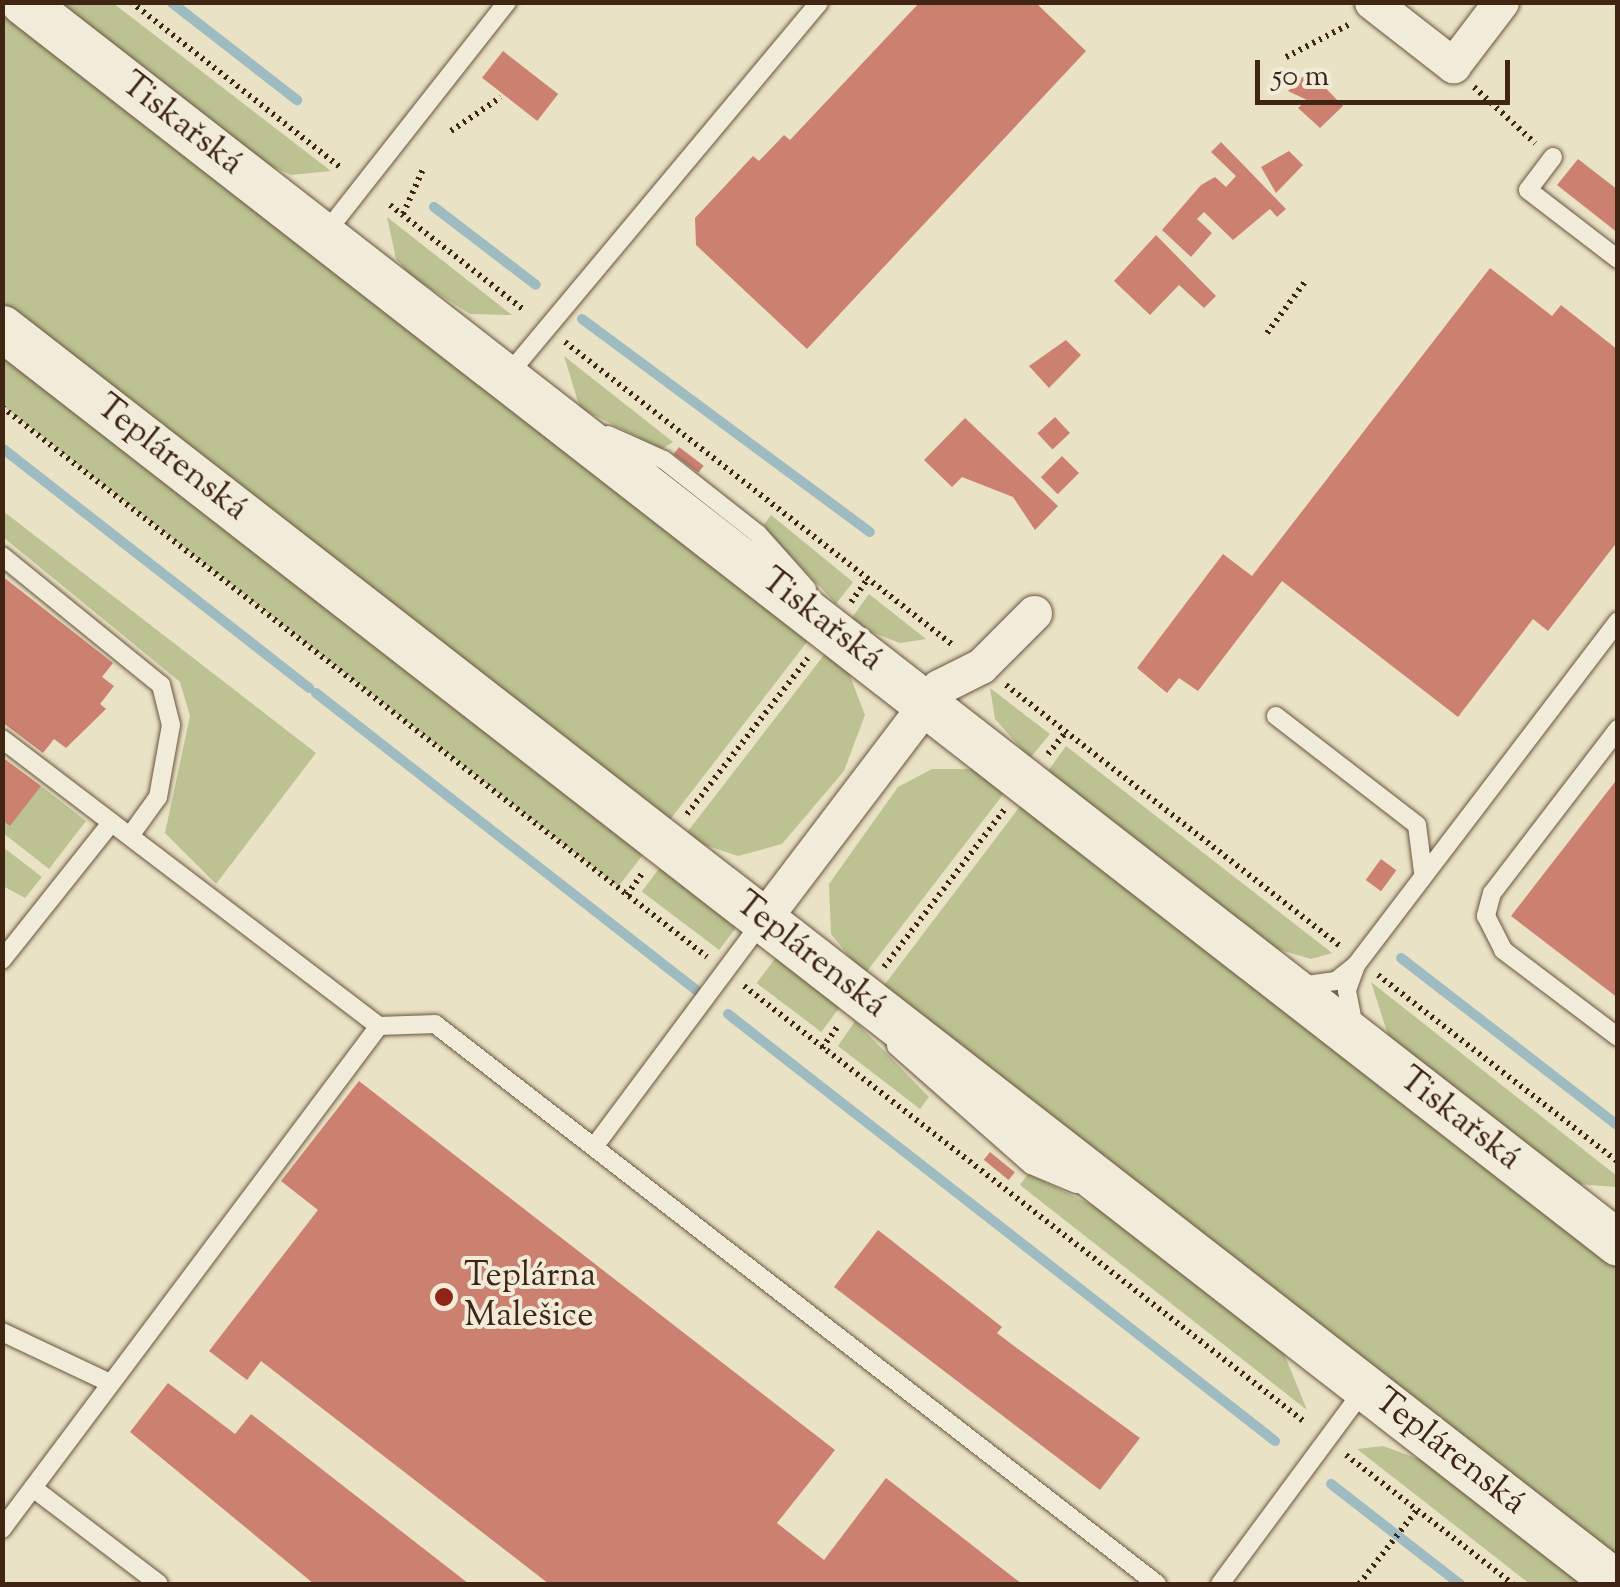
<!DOCTYPE html>
<meta charset="utf-8">
<style>
body{margin:0}
#map{position:relative;width:1620px;height:1587px;overflow:hidden;background:#eae2c5;font-family:"Sorts Mill Goudy",serif}
div>[style]{position:absolute}
.green>*{inset:0;background:#bcc291;transform-origin:0 0}
.stream>*{height:10px;margin:-5px;padding:0 5px;transform-origin:5px;border-radius:5px;background:#9dbbc0}
.building>*{inset:0;background:#cc8170;transform-origin:0 0}
.path>*{height:6px;margin-top:-3px;transform-origin:0;background:repeating-linear-gradient(90deg,#3f2512 0 2.5px,transparent 0 7.5px)}
.roads{filter:drop-shadow(0 0 2px #6a543f) drop-shadow(0 0 2px #6a543f)}
.service>*{height:18px;margin:-9px;padding:0 9px;transform-origin:9px;border-radius:9px;background:#f1ecd9}
.minor>*{height:35px;margin:-17.5px;padding:0 17.5px;transform-origin:17.5px;border-radius:17.5px;background:#f1ecd9}
.tertiary>*{height:45px;margin:-22.5px;padding:0 22.5px;transform-origin:22.5px;border-radius:22.5px;background:#f1ecd9}
.dots>*{width:28px;height:28px;translate:-50% -50%;box-sizing:border-box;border:5px solid #f1ecd9;border-radius:50%}
span{translate:-50% -50%;white-space:nowrap;text-align:center;line-height:1.15;-webkit-text-stroke:8px #f1ecd9;paint-order:stroke}
.street-label{font-size:35px;color:#3f2512}
.poi-label{font-size:35px;color:#3f2512}
.left{translate:0 -50%;text-align:left}
.frame{position:absolute;inset:0;border:5px solid #3f2512;pointer-events:none}
.scale{position:absolute;left:1255px;top:60px;width:255px;height:45px;box-sizing:border-box;border:5px solid #3f2512;border-top:0;padding-left:12px;font-size:30px;line-height:35px;white-space:nowrap;color:#3f2512;-webkit-text-stroke:8px #f1ecd9;paint-order:stroke}
</style>
<div id="map">
<div class="green">
<i style="clip-path:polygon(59px 3px,113px 3px,331px 171px,291px 175px,269px 165px)"></i>
<i style="clip-path:polygon(2px 11px,810px 638px,669px 821px,3px 303px)"></i>
<i style="clip-path:polygon(387px 217px,512px 315px,470px 314px,412px 277px,396px 259px)"></i>
<i style="left:2px;top:353px;width:814px;height:41px;rotate:38deg"></i>
<i style="clip-path:polygon(564px 356px,673px 442px,662px 449px,580px 408px)"></i>
<i style="clip-path:polygon(3px 511px,316px 753px,216px 884px,165px 833px,190px 716px,180px 682px,3px 537px)"></i>
<i style="clip-path:polygon(771px 515px,853px 582px,836px 604px,763px 526px)"></i>
<i style="clip-path:polygon(869px 594px,926px 639px,900px 643px,864px 629px,851px 619px)"></i>
<i style="clip-path:polygon(827px 651px,847px 668px,865px 715px,844px 771px,782px 844px,738px 856px,693px 841px,685px 835px)"></i>
<i style="clip-path:polygon(990px 688px,1050px 734px,1030px 758px,995px 719px)"></i>
<i style="clip-path:polygon(1066px 746px,1332px 953px,1311px 959px,1277px 949px,1048px 771px)"></i>
<i style="clip-path:polygon(932px 769px,972px 769px,1005px 792px,864px 975px,831px 934px,829px 884px,898px 787px)"></i>
<i style="clip-path:polygon(41px 786px,86px 821px,49px 869px,3px 833px,2px 820px)"></i>
<i style="clip-path:polygon(1021px 805px,1617px 1268px,1617px 1560px,882px 988px)"></i>
<i style="clip-path:polygon(3px 847px,42px 877px,25px 898px,3px 886px)"></i>
<i style="left:661px;top:866px;width:97px;height:32px;rotate:37deg"></i>
<i style="left:777px;top:956px;width:81px;height:34px;rotate:37deg"></i>
<i style="clip-path:polygon(1371px 982px,1617px 1176px,1617px 1187px,1576px 1184px,1389px 1038px)"></i>
<i style="clip-path:polygon(855px 1021px,929px 1097px,920px 1109px,838px 1046px)"></i>
<i style="clip-path:polygon(1028px 1174px,1100px 1209px,1283px 1351px,1307px 1410px,1020px 1185px)"></i>
<i style="clip-path:polygon(1383px 1446px,1427px 1462px,1584px 1584px,1530px 1584px,1357px 1449px)"></i>
</div>
<div class="stream">
<i style="left:171px;top:2px;width:160px;rotate:37.9deg"></i>
<i style="left:434px;top:207px;width:128px;rotate:37.4deg"></i>
<i style="left:582px;top:319px;width:358px;rotate:36.5deg"></i>
<i style="left:2px;top:448px;width:390px;rotate:38deg"></i>
<i style="left:316px;top:693px;width:484px;rotate:38deg"></i>
<i style="left:1401px;top:958px;width:274px;rotate:37.7deg"></i>
<i style="left:728px;top:1014px;width:694px;rotate:37.98deg"></i>
<i style="left:1331px;top:1484px;width:163px;rotate:37.8deg"></i>
</div>
<div class="building">
<i style="clip-path:polygon(920px 2px,1035px 2px,1086px 51px,807px 349px,696px 245px,695px 218px,753px 156px,759px 161px,784px 135px,790px 140px)"></i>
<i style="left:503px;top:51px;width:70px;height:34px;rotate:38deg"></i>
<i style="clip-path:polygon(1309px 71px,1343px 106px,1320px 128px,1298px 108px,1307px 100px,1288px 91px)"></i>
<i style="clip-path:polygon(1221px 142px,1286px 209px,1277px 217px,1270px 209px,1233px 240px,1204px 212px,1197px 219px,1212px 233px,1191px 257px,1162px 230px,1201px 185px,1215px 177px,1226px 187px,1236px 176px,1211px 152px)"></i>
<i style="clip-path:polygon(1289px 151px,1303px 165px,1276px 193px,1261px 167px)"></i>
<i style="clip-path:polygon(1578px 159px,1618px 190px,1618px 233px,1557px 185px)"></i>
<i style="clip-path:polygon(1156px 235px,1216px 296px,1204px 308px,1179px 285px,1150px 315px,1114px 281px)"></i>
<i style="clip-path:polygon(1490px 268px,1552px 316px,1561px 305px,1618px 350px,1618px 541px,1548px 631px,1533px 619px,1458px 717px,1282px 581px,1198px 691px,1179px 678px,1167px 693px,1137px 668px,1223px 554px,1252px 576px)"></i>
<i style="clip-path:polygon(1066px 340px,1081px 355px,1049px 388px,1029px 366px)"></i>
<i style="left:1055px;top:417px;width:22px;height:24px;rotate:47deg"></i>
<i style="clip-path:polygon(965px 418px,1058px 506px,1035px 530px,1013px 497px,962px 477px,952px 487px,924px 460px)"></i>
<i style="left:679px;top:447px;width:31px;height:9px;rotate:37deg"></i>
<i style="left:1062px;top:456px;width:24px;height:30px;rotate:45deg"></i>
<i style="clip-path:polygon(2px 576px,113px 663px,102px 677px,114px 686px,100px 704px,106px 709px,66px 748px,54px 739px,43px 753px,2px 722px)"></i>
<i style="clip-path:polygon(2px 757px,41px 786px,10px 826px,2px 820px)"></i>
<i style="clip-path:polygon(1618px 778px,1618px 998px,1511px 916px)"></i>
<i style="left:1381px;top:859px;width:19px;height:26px;rotate:36deg"></i>
<i style="clip-path:polygon(359px 1081px,835px 1450px,777px 1523px,824px 1560px,886px 1478px,1022px 1584px,549px 1584px,261px 1361px,247px 1380px,209px 1351px,318px 1210px,281px 1181px)"></i>
<i style="left:990px;top:1152px;width:32px;height:10px;rotate:39deg"></i>
<i style="clip-path:polygon(878px 1230px,1002px 1327px,997px 1333px,1014px 1346px,1140px 1438px,1100px 1490px,834px 1287px)"></i>
<i style="clip-path:polygon(168px 1383px,235px 1434px,251px 1414px,469px 1584px,314px 1584px,130px 1432px)"></i>
</div>
<div class="path">
<i style="left:131px;top:2px;width:268px;rotate:38.3deg"></i>
<i style="left:1286px;top:57px;width:70px;rotate:-27.3deg"></i>
<i style="left:1474px;top:87px;width:83px;rotate:42.6deg"></i>
<i style="left:451px;top:131px;width:60px;rotate:-34.2deg"></i>
<i style="left:390px;top:205px;width:172px;rotate:38.1deg"></i>
<i style="left:403px;top:214px;width:51px;rotate:-65.9deg"></i>
<i style="left:1267px;top:333px;width:67px;rotate:-53.5deg"></i>
<i style="left:565px;top:342px;width:491px;rotate:38deg"></i>
<i style="left:2px;top:407px;width:894px;rotate:37.96deg"></i>
<i style="left:851px;top:602px;width:29px;rotate:-54deg"></i>
<i style="left:1006px;top:685px;width:427px;rotate:38deg"></i>
<i style="left:1048px;top:754px;width:28px;rotate:-51deg"></i>
<i style="left:687px;top:814px;width:197px;rotate:-52.2deg"></i>
<i style="left:627px;top:895px;width:29px;rotate:-55deg"></i>
<i style="left:884px;top:967px;width:198px;rotate:-52.6deg"></i>
<i style="left:1378px;top:975px;width:304px;rotate:37.9deg"></i>
<i style="left:744px;top:986px;width:712px;rotate:37.87deg"></i>
<i style="left:822px;top:1048px;width:27px;rotate:-54deg"></i>
<i style="left:1346px;top:1455px;width:211px;rotate:37.7deg"></i>
<i style="left:1359px;top:1584px;width:94px;rotate:-51.9deg"></i>
</div>
<div class="roads">
<div class="service">
<i style="left:1553px;top:157px;width:41px;rotate:127.1deg"></i>
<i style="left:1528px;top:190px;width:113px;rotate:37.5deg"></i>
<i style="left:323px;top:236px;width:298px;rotate:-51.8deg"></i>
<i style="left:506px;top:377px;width:488px;rotate:-50.1deg"></i>
<i style="left:608px;top:435px;width:61px;rotate:24.1deg"></i>
<i style="left:664px;top:460px;width:120px;rotate:38.2deg"></i>
<i style="left:758px;top:534px;width:74px;rotate:48.3deg"></i>
<i style="left:2px;top:556px;width:205px;rotate:39.1deg"></i>
<i style="left:161px;top:685px;width:41px;rotate:76deg"></i>
<i style="left:171px;top:725px;width:73px;rotate:100.2deg"></i>
<i style="left:158px;top:797px;width:44px;rotate:125.8deg"></i>
<i style="left:1276px;top:716px;width:178px;rotate:37.7deg"></i>
<i style="left:1417px;top:825px;width:47px;rotate:82.7deg"></i>
<i style="left:1618px;top:729px;width:207px;rotate:127.5deg"></i>
<i style="left:1492px;top:893px;width:24px;rotate:105deg"></i>
<i style="left:1486px;top:916px;width:38px;rotate:63deg"></i>
<i style="left:1503px;top:950px;width:144px;rotate:37.1deg"></i>
<i style="left:2px;top:739px;width:474px;rotate:37.3deg"></i>
<i style="left:2px;top:960px;width:174px;rotate:-51.5deg"></i>
<i style="left:1300px;top:986px;width:36px;rotate:-8deg"></i>
<i style="left:1336px;top:981px;width:26px;rotate:-39deg"></i>
<i style="left:1356px;top:965px;width:432px;rotate:-52.7deg"></i>
<i style="left:1354px;top:1027px;width:38px;rotate:-101deg"></i>
<i style="left:1347px;top:990px;width:27px;rotate:-70deg"></i>
<i style="left:896px;top:1046px;width:180px;rotate:41.4deg"></i>
<i style="left:1031px;top:1165px;width:49px;rotate:22.9deg"></i>
<i style="left:594px;top:1147px;width:283px;rotate:-53.3deg"></i>
<i style="left:2px;top:1332px;width:119px;rotate:25.3deg"></i>
<i style="left:33px;top:1488px;width:158px;rotate:37.3deg"></i>
<i style="left:2px;top:1529px;width:629px;rotate:-53.15deg"></i>
<i style="left:379px;top:1026px;width:56px;rotate:-2deg"></i>
<i style="left:435px;top:1024px;width:914px;rotate:37.8deg"></i>
<i style="left:1220px;top:1584px;width:244px;rotate:-53.5deg"></i>
</div>
<div class="minor">
<i style="left:1372px;top:2px;width:103px;rotate:37.9deg"></i>
<i style="left:1453px;top:65px;width:79px;rotate:-52.7deg"></i>
<i style="left:763px;top:919px;width:291px;rotate:-52.8deg"></i>
<i style="left:939px;top:687px;width:47px;rotate:-26.6deg"></i>
<i style="left:981px;top:666px;width:75px;rotate:-45deg"></i>
</div>
<div class="tertiary">
<i style="left:23px;top:2px;width:2021px;rotate:37.88deg"></i>
<i style="left:2px;top:328px;width:2047px;rotate:37.86deg"></i>
</div>
</div>
<div class="dots">
<i style="left:444px;top:1297px;background:#8f2418"></i>
</div>
<div class="street-label">
<span style="left:181px;top:125px;rotate:38deg">Tiskařská</span>
<span style="left:171px;top:459px;rotate:38deg">Teplárenská</span>
<span style="left:821px;top:621px;rotate:38deg">Tiskařská</span>
<span style="left:810px;top:956px;rotate:38deg">Teplárenská</span>
<span style="left:1459px;top:1120px;rotate:38deg">Tiskařská</span>
<span style="left:1449px;top:1453px;rotate:38deg">Teplárenská</span>
</div>
<div class="poi-label">
<span class="left" style="left:464px;top:1297px">Teplárna<br>Malešice</span>
</div>
<div class="frame"></div>
<div class="scale">50 m</div>
</div>
